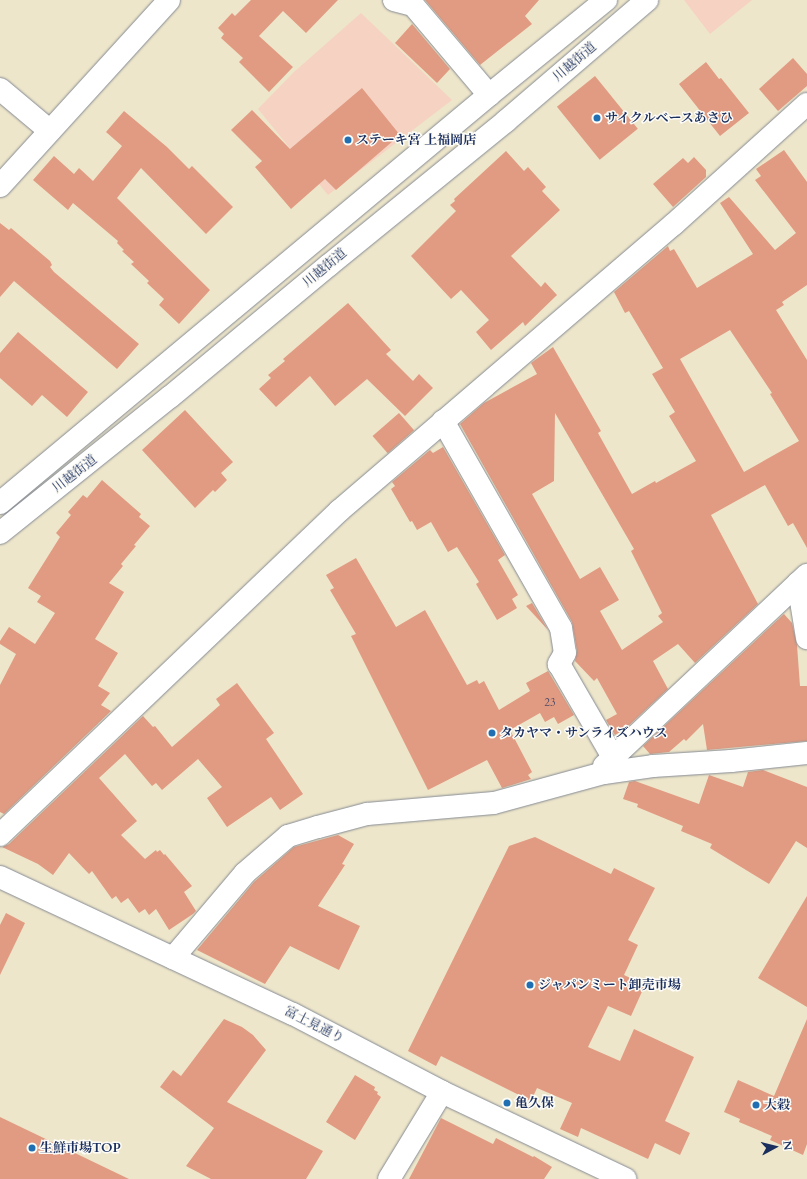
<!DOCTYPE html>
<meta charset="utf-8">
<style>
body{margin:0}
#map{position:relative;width:807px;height:1179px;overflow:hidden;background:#eee6ca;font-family:Cardo,"Noto Serif JP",serif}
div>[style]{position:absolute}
.built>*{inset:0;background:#f5d2c2}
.building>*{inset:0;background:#e19b82;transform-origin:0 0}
.roads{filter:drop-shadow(0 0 1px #848a94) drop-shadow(0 0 1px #848a94)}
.street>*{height:22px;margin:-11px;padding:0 11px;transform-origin:11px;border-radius:11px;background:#fff}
.primary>*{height:22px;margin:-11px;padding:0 11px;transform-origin:11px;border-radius:11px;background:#fff}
.highway>*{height:22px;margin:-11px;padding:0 11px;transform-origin:11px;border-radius:11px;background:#fff}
.dots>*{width:11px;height:11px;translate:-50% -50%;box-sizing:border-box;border:2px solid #fdfcf7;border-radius:50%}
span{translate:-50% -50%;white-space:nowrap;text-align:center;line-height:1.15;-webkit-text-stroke:3px #fdfcf7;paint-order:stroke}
.number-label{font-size:11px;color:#4c4a67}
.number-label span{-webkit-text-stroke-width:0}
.street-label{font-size:13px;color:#1b2f5e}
.poi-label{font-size:13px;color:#1b2f5e;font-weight:700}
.left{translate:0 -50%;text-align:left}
.north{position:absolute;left:755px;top:1127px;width:40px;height:40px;-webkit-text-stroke:3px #fdfcf7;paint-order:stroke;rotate:83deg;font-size:11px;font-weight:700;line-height:16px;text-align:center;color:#1b2f5e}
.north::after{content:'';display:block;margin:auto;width:14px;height:18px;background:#1b2f5e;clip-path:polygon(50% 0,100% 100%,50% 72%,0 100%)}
</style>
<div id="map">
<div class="built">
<i style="clip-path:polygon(684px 0,752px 0,710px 34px)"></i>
<i style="clip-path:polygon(361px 13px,452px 100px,328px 195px,258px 109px,294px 72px)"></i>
</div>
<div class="building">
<i style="clip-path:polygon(251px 0,338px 0,306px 33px,283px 11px,259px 36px,293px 67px,269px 92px,239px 62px,243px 58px,221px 38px,224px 34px,218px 28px,232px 13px,235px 16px)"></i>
<i style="clip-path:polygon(425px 0,539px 0,525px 16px,532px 24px,480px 65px)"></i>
<i style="clip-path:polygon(412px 24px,450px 69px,437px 83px,395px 43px)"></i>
<i style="clip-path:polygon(793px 58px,807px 74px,807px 86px,778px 111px,759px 89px)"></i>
<i style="clip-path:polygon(706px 62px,719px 79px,721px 78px,749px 113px,720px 136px,679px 84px)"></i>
<i style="left:595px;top:76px;width:68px;height:49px;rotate:51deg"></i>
<i style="clip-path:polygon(362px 88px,400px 135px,336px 190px,325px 179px,291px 209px,255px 167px,262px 161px,231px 130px,252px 110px,290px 149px)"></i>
<i style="clip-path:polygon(124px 111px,167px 147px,189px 169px,192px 166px,233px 207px,206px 234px,141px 168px,117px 198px,210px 290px,179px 324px,159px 305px,164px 299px,147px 283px,149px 281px,131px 264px,134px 262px,122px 251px,124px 250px,117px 243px,118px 241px,73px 203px,68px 210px,33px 180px,54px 156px,74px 174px,79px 168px,93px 181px,122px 146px,106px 132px)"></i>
<i style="clip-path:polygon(evenodd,784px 150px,807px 182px,807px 285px,782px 302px,784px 305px,776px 310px,807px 360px,807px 548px,793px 523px,788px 526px,765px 485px,711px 515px,758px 604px,695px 663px,678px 644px,653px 661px,668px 689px,625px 729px,615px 735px,606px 720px,617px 714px,597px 678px,594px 681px,575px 661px,577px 651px,572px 622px,460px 424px,484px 403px,537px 374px,531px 363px,553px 347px,601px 431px,598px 433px,632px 494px,655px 481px,656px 483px,696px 461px,669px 416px,675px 412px,652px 374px,663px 368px,629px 311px,625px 313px,614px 292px,668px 246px,670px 251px,674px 249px,697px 288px,753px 254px,720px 203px,729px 197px,775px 250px,796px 233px,755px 180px,761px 176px,756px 169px,784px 150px,730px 330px,772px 393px,770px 394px,799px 441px,744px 472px,680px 359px,730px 330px,784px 150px,555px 413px,634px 549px,631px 551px,662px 613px,658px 616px,663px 622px,622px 650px,600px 611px,619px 600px,600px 567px,580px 579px,532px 494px,554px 481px,555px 413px)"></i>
<i style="clip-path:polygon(506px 151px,524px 171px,528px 167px,546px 187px,542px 191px,560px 210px,511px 256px,541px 287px,545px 282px,557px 295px,525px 326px,523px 322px,491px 350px,476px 332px,489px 320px,461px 290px,451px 299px,411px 256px,456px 211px,450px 205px,455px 201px,454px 199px)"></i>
<i style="clip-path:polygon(694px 157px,706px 170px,706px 177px,673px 207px,653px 184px,683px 158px,688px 163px)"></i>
<i style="clip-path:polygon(0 223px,9px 230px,11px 228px,50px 261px,52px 265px,50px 267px,54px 272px,139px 344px,117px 369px,14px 281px,0 297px)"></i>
<i style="clip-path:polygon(348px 303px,391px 350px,386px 354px,413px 381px,419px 374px,433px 388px,405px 416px,367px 379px,335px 406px,310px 376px,276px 407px,259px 389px,271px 378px,268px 375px,285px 361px,283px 359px)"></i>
<i style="clip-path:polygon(18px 332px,88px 392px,67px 417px,42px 395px,32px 406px,0 378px,0 353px)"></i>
<i style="clip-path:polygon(185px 410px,233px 462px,221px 473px,227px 480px,215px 492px,213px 490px,195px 508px,142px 450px)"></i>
<i style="left:399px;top:413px;width:23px;height:35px;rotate:49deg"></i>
<i style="clip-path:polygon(443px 447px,505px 555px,498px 560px,518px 595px,512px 599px,517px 608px,497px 620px,476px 584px,479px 582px,457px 547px,448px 552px,431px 522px,417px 530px,412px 521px,410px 522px,391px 489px,395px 486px,392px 482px,430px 450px,433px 453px)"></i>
<i style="clip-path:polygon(102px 480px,141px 514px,139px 517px,150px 526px,134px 545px,136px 546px,121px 564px,123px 566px,109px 583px,124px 592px,95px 639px,118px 653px,98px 686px,110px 693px,101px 705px,111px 711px,4px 814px,0 812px,0 685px,16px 654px,0 644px,0 641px,9px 627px,35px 644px,55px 613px,37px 602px,41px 596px,28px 588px,60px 537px,56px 533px,71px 515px,68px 512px,83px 495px,87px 498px)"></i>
<i style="clip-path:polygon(356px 558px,396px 627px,425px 610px,467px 685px,477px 680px,479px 684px,484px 681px,499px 710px,530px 691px,526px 683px,548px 671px,574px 715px,558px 724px,554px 717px,545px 722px,540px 713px,510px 730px,532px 772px,528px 775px,531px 779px,502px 788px,487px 760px,428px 790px,351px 636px,356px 634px,330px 590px,334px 588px,326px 575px)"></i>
<i style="clip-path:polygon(532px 603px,548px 630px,526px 606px)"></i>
<i style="clip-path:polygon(784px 614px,792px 623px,797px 645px,800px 686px,807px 686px,807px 741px,707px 750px,703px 724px,686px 741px,684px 739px,669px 752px,650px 754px,643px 746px)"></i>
<i style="clip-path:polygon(237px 683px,274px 733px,266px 739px,303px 794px,280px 810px,271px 797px,227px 827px,207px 798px,222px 787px,198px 759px,162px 790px,156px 783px,152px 786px,125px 754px,99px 778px,137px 821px,121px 835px,145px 859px,156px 850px,157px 852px,160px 850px,164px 855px,165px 854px,192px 886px,184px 892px,196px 911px,193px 914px,169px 930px,156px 909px,149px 915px,145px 909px,139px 913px,128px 898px,121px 903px,116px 896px,112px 899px,92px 871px,89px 874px,69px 853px,53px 875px,38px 864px,2px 847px,9px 844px,143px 716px,153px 727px,155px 726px,172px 747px,220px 705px,216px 699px)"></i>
<i style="clip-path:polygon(763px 770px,807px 787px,807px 848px,796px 841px,769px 884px,710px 848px,712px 844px,681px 831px,683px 826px,637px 807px,638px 804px,623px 799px,629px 782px,635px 781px,699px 804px,709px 775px,743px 787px,748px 772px)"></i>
<i style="clip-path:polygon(338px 835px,354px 844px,342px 864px,345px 865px,318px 906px,360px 926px,339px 970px,290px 946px,265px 984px,197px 950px,254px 882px,294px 847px)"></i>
<i style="clip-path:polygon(535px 837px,611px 874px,614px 868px,655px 888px,628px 940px,638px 945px,624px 975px,645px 985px,631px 1016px,608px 1006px,588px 1047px,620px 1061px,634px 1029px,694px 1057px,665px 1121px,690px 1133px,680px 1155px,655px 1143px,648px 1159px,581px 1128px,578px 1137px,560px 1129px,572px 1103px,537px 1088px,531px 1101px,441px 1056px,436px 1066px,408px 1051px,509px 846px)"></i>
<i style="clip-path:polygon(807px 896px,807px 1007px,758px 978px)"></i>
<i style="clip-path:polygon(6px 913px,25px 923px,0 975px,0 925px)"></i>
<i style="clip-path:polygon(224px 1019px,242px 1027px,253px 1035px,266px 1050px,227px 1102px,323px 1151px,306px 1179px,211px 1179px,186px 1166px,214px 1128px,160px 1087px,173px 1070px,181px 1076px)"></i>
<i style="clip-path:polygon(807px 1019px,807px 1144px,803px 1155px,770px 1140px,772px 1136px,739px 1122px,740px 1119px,724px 1112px,738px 1080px,774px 1096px)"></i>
<i style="clip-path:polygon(355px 1075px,375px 1087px,374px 1090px,378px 1092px,377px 1094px,381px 1097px,355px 1140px,326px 1122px)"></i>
<i style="clip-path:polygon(0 1117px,129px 1179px,0 1179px)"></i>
<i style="clip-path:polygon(441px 1118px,493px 1144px,496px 1138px,533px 1157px,534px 1156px,552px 1167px,544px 1179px,409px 1179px)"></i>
</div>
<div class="roads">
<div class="street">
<i style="left:394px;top:0;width:20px;rotate:15deg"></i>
<i style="left:413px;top:5px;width:118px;rotate:49.8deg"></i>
<i style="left:0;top:89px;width:65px;rotate:40deg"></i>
<i style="left:0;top:186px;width:251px;rotate:-47.7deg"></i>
<i style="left:443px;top:421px;width:238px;rotate:60.3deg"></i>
<i style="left:561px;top:628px;width:25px;rotate:81deg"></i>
<i style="left:565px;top:653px;width:13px;rotate:119deg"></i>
<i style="left:559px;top:664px;width:108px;rotate:59.9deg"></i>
<i style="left:798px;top:583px;width:56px;rotate:80.7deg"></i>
<i style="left:604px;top:766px;width:279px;rotate:-43.3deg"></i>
<i style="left:0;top:835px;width:469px;rotate:-43.7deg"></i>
<i style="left:339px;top:511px;width:441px;rotate:-40.6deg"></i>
<i style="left:674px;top:224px;width:179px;rotate:-42.1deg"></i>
<i style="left:173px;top:958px;width:111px;rotate:-49.7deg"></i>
<i style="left:245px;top:873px;width:57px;rotate:-40.7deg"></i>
<i style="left:288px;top:836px;width:31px;rotate:-17deg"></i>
<i style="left:318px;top:827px;width:51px;rotate:-14.9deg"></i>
<i style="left:367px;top:814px;width:127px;rotate:-5deg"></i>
<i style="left:494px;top:803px;width:114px;rotate:-15.3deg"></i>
<i style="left:604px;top:773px;width:49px;rotate:-8.1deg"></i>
<i style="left:653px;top:766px;width:78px;rotate:-3.7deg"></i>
<i style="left:731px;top:761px;width:76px;rotate:-6deg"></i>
<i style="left:389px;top:1179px;width:102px;rotate:-58.7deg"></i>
</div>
<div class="primary">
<i style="left:0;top:877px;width:323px;rotate:25.1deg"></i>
<i style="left:293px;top:1014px;width:168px;rotate:27.6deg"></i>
<i style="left:442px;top:1092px;width:203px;rotate:25.4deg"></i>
</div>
<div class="highway">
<i style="left:0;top:503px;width:637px;rotate:-39.84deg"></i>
<i style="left:489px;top:95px;width:151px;rotate:-39.1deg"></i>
<i style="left:0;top:533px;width:218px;rotate:-38.7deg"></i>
<i style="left:170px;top:397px;width:207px;rotate:-39.7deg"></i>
<i style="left:329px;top:265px;width:228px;rotate:-39.1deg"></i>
<i style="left:506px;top:121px;width:186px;rotate:-40.6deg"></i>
</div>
</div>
<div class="dots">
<i style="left:597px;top:118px;background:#1f6fb2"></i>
<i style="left:348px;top:140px;background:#1f6fb2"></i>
<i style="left:492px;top:733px;background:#1f6fb2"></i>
<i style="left:530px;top:985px;background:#1f6fb2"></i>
<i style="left:507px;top:1103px;background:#1f6fb2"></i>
<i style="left:756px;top:1105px;background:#1f6fb2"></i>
<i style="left:32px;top:1148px;background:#1f6fb2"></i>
</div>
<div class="number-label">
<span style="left:550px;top:703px">23</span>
</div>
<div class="street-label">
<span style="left:575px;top:62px;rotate:-41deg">川越街道</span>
<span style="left:325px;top:268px;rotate:-40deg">川越街道</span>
<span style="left:75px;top:474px;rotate:-38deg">川越街道</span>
<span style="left:314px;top:1025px;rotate:27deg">富士見通り</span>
</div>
<div class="poi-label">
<span class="left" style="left:605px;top:118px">サイクルベースあさひ</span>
<span class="left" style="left:356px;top:140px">ステーキ宮 上福岡店</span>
<span class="left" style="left:500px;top:733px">タカヤマ・サンライズハウス</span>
<span class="left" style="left:538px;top:985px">ジャパンミート卸売市場</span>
<span class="left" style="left:515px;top:1103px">亀久保</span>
<span class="left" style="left:764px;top:1105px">大穀</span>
<span class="left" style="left:40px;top:1148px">生鮮市場TOP</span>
</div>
<div class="north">N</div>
</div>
